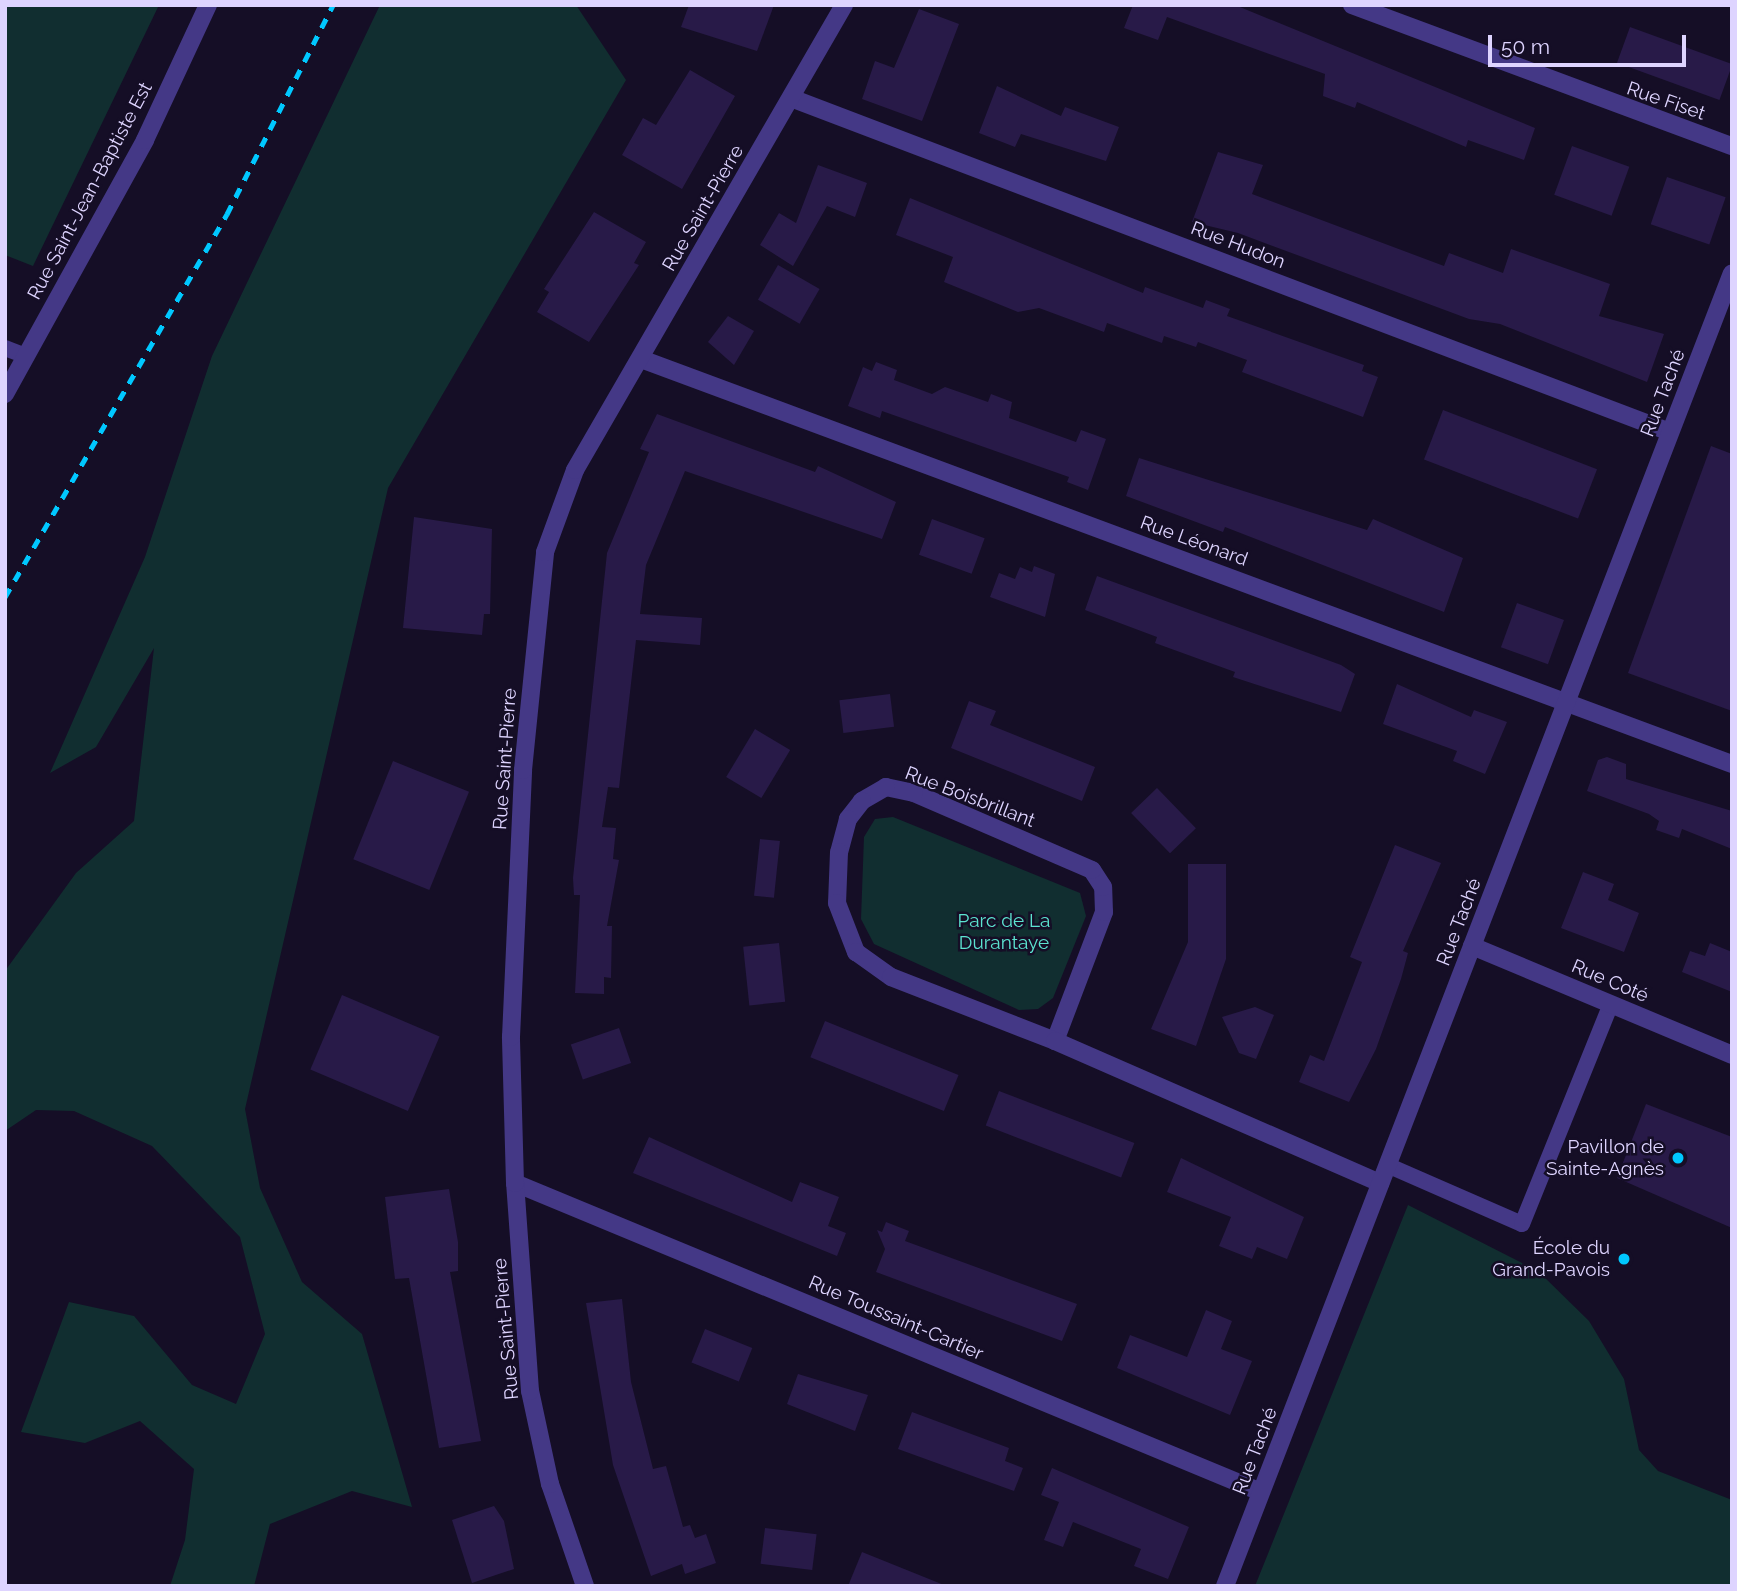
<!DOCTYPE html>
<meta charset="utf-8">
<style>
body{margin:0}
#map{position:relative;width:1737px;height:1591px;overflow:hidden;background:#150e26;font-family:Raleway,sans-serif}
div>[style]{position:absolute}
.green>*{inset:0;background:#112e30}
.building>*{inset:0;background:#281a48;transform-origin:0 0}
.service>*{height:16px;margin:-8px;padding:0 8px;transform-origin:8px;border-radius:8px;background:#443886}
.minor>*{height:18px;margin:-9px;padding:0 9px;transform-origin:9px;border-radius:9px;background:#443886}
.tertiary>*{height:18px;margin:-9px;padding:0 9px;transform-origin:9px;border-radius:9px;background:#443886}
.rail>*{height:5px;margin-top:-2.5px;transform-origin:0;background:repeating-linear-gradient(90deg,#00c8ff 0 10px,transparent 0 19px)}
.dots>*{width:19px;height:19px;translate:-50% -50%;box-sizing:border-box;border:4px solid #150e26;border-radius:50%}
span{translate:-50% -50%;white-space:nowrap;text-align:center;line-height:1.15;-webkit-text-stroke:5px #150e26;paint-order:stroke}
.street-label{font-size:19px;color:#ded4ff}
.park-label{font-size:19px;color:#5ce3d0}
.poi-label{font-size:19px;color:#ded4ff}
.right{translate:-100% -50%;text-align:right}
.frame{position:absolute;inset:0;border:7px solid #ded4ff;pointer-events:none}
.scale{position:absolute;left:1488px;top:35px;width:198px;height:32px;box-sizing:border-box;border:4px solid #ded4ff;border-top:0;padding-left:9px;font-size:21px;line-height:24px;white-space:nowrap;color:#ded4ff;-webkit-text-stroke:5px #150e26;paint-order:stroke}
</style>
<div id="map">
<div class="green">
<i style="clip-path:polygon(5px 5px,159px 5px,33px 266px,5px 255px)"></i>
<i style="clip-path:polygon(380px 5px,576px 5px,626px 80px,388px 488px,245px 1109px,260px 1188px,302px 1282px,362px 1334px,412px 1507px,352px 1491px,270px 1524px,254px 1586px,170px 1586px,185px 1540px,194px 1469px,140px 1421px,85px 1443px,21px 1432px,69px 1302px,134px 1316px,192px 1385px,236px 1404px,265px 1334px,240px 1237px,152px 1146px,74px 1111px,36px 1110px,5px 1131px,5px 971px,76px 873px,134px 821px,154px 648px,96px 747px,50px 773px,145px 557px,212px 356px)"></i>
<i style="clip-path:polygon(893px 817px,1080px 893px,1086px 916px,1053px 998px,1038px 1009px,1019px 1010px,874px 944px,861px 919px,864px 837px,875px 819px)"></i>
<i style="clip-path:polygon(1408px 1205px,1538px 1271px,1589px 1321px,1624px 1379px,1639px 1450px,1658px 1471px,1732px 1500px,1732px 1586px,1255px 1586px)"></i>
</div>
<div class="building">
<i style="clip-path:polygon(689px 5px,774px 5px,757px 51px,681px 27px)"></i>
<i style="clip-path:polygon(1133px 5px,1235px 5px,1535px 128px,1524px 160px,1468px 140px,1466px 147px,1357px 102px,1355px 108px,1323px 96px,1325px 74px,1167px 17px,1158px 40px,1124px 28px)"></i>
<i style="clip-path:polygon(919px 9px,959px 24px,922px 121px,862px 99px,875px 61px,894px 68px)"></i>
<i style="left:1630px;top:27px;width:109px;height:38px;rotate:20deg"></i>
<i style="clip-path:polygon(690px 70px,735px 96px,682px 189px,622px 155px,643px 118px,656px 125px)"></i>
<i style="clip-path:polygon(997px 86px,1061px 116px,1065px 107px,1119px 127px,1106px 161px,1021px 134px,1015px 147px,979px 133px)"></i>
<i style="left:1572px;top:146px;width:61px;height:52px;rotate:20deg"></i>
<i style="clip-path:polygon(1218px 152px,1263px 165px,1252px 194px,1444px 266px,1449px 253px,1503px 273px,1511px 249px,1610px 284px,1599px 316px,1664px 334px,1647px 382px,1500px 324px,1469px 319px,1238px 233px,1192px 222px)"></i>
<i style="clip-path:polygon(818px 165px,867px 183px,855px 217px,827px 206px,793px 266px,760px 245px,779px 213px,796px 223px)"></i>
<i style="left:1667px;top:177px;width:62px;height:50px;rotate:19deg"></i>
<i style="clip-path:polygon(910px 198px,1143px 293px,1145px 287px,1203px 308px,1206px 300px,1230px 309px,1227px 316px,1364px 365px,1362px 371px,1378px 377px,1363px 417px,1242px 372px,1247px 360px,1198px 342px,1196px 347px,1164px 336px,1162px 343px,1107px 323px,1104px 332px,1039px 308px,1018px 312px,944px 282px,953px 257px,896px 235px)"></i>
<i style="clip-path:polygon(594px 212px,646px 242px,634px 263px,639px 265px,589px 342px,537px 312px,549px 292px,544px 289px)"></i>
<i style="left:778px;top:265px;width:48px;height:40px;rotate:30deg"></i>
<i style="clip-path:polygon(728px 316px,754px 331px,734px 365px,708px 342px)"></i>
<i style="clip-path:polygon(876px 362px,897px 370px,894px 380px,932px 394px,945px 387px,988px 402px,991px 394px,1012px 402px,1009px 418px,1076px 442px,1081px 430px,1106px 439px,1088px 490px,1067px 482px,1069px 477px,882px 411px,880px 418px,848px 406px,863px 367px,872px 371px)"></i>
<i style="left:1443px;top:410px;width:165px;height:53px;rotate:21deg"></i>
<i style="clip-path:polygon(657px 414px,815px 472px,818px 466px,896px 502px,882px 539px,685px 471px,646px 565px,640px 614px,702px 618px,700px 645px,636px 640px,619px 788px,608px 787px,602px 827px,616px 828px,613px 859px,619px 860px,607px 926px,612px 926px,611px 978px,604px 977px,604px 994px,575px 993px,580px 895px,574px 895px,573px 878px,607px 553px,649px 452px,640px 449px)"></i>
<i style="clip-path:polygon(1711px 446px,1732px 454px,1732px 711px,1628px 673px)"></i>
<i style="clip-path:polygon(1139px 458px,1367px 530px,1373px 519px,1463px 558px,1444px 612px,1225px 527px,1223px 532px,1126px 496px)"></i>
<i style="clip-path:polygon(414px 517px,492px 529px,490px 614px,484px 614px,482px 635px,403px 628px)"></i>
<i style="left:932px;top:519px;width:56px;height:38px;rotate:20deg"></i>
<i style="clip-path:polygon(1034px 566px,1055px 574px,1045px 617px,990px 597px,999px 573px,1015px 579px,1020px 567px,1032px 572px)"></i>
<i style="clip-path:polygon(1097px 576px,1341px 665px,1355px 674px,1341px 712px,1233px 677px,1235px 672px,1155px 643px,1157px 637px,1085px 610px)"></i>
<i style="left:1517px;top:603px;width:50px;height:47px;rotate:20deg"></i>
<i style="clip-path:polygon(1397px 684px,1471px 717px,1474px 710px,1507px 722px,1485px 774px,1453px 761px,1457px 751px,1383px 724px)"></i>
<i style="left:890px;top:694px;width:33px;height:51px;rotate:83deg"></i>
<i style="clip-path:polygon(969px 701px,996px 711px,990px 725px,1095px 767px,1082px 801px,951px 748px)"></i>
<i style="left:755px;top:729px;width:41px;height:56px;rotate:31deg"></i>
<i style="clip-path:polygon(1607px 757px,1626px 764px,1626px 779px,1732px 811px,1732px 849px,1682px 829px,1679px 838px,1656px 830px,1659px 821px,1649px 814px,1587px 791px,1598px 760px)"></i>
<i style="left:393px;top:761px;width:82px;height:106px;rotate:22deg"></i>
<i style="left:1157px;top:788px;width:56px;height:36px;rotate:46deg"></i>
<i style="left:760px;top:839px;width:20px;height:57px;rotate:6deg"></i>
<i style="clip-path:polygon(1395px 845px,1441px 863px,1403px 951px,1408px 953px,1401px 979px,1376px 1049px,1349px 1102px,1299px 1082px,1310px 1055px,1324px 1061px,1362px 962px,1350px 957px)"></i>
<i style="clip-path:polygon(1188px 864px,1226px 864px,1226px 959px,1196px 1046px,1151px 1029px,1188px 942px)"></i>
<i style="clip-path:polygon(1583px 872px,1614px 884px,1608px 900px,1639px 913px,1624px 952px,1561px 928px)"></i>
<i style="left:779px;top:943px;width:59px;height:36px;rotate:84deg"></i>
<i style="clip-path:polygon(1710px 943px,1732px 952px,1732px 992px,1682px 972px,1690px 951px,1705px 956px)"></i>
<i style="left:342px;top:995px;width:106px;height:81px;rotate:23deg"></i>
<i style="clip-path:polygon(1255px 1007px,1274px 1015px,1256px 1059px,1239px 1053px,1222px 1017px)"></i>
<i style="left:825px;top:1021px;width:144px;height:39px;rotate:22deg"></i>
<i style="left:619px;top:1028px;width:37px;height:51px;rotate:71deg"></i>
<i style="left:999px;top:1091px;width:145px;height:37px;rotate:21deg"></i>
<i style="clip-path:polygon(1646px 1104px,1732px 1137px,1732px 1228px,1617px 1178px)"></i>
<i style="clip-path:polygon(649px 1137px,792px 1202px,800px 1182px,839px 1197px,828px 1226px,846px 1233px,837px 1256px,633px 1173px)"></i>
<i style="clip-path:polygon(1181px 1158px,1304px 1217px,1287px 1259px,1257px 1247px,1252px 1259px,1219px 1246px,1231px 1217px,1167px 1192px)"></i>
<i style="clip-path:polygon(449px 1189px,458px 1242px,458px 1271px,450px 1272px,481px 1441px,439px 1448px,409px 1278px,395px 1279px,385px 1197px)"></i>
<i style="clip-path:polygon(886px 1222px,909px 1231px,905px 1241px,1077px 1304px,1062px 1341px,876px 1272px,885px 1249px,877px 1230px,882px 1232px)"></i>
<i style="clip-path:polygon(622px 1299px,631px 1382px,653px 1469px,666px 1466px,683px 1527px,690px 1525px,695px 1538px,706px 1534px,716px 1563px,685px 1574px,682px 1564px,651px 1576px,613px 1465px,586px 1303px)"></i>
<i style="clip-path:polygon(1206px 1310px,1232px 1321px,1221px 1349px,1252px 1361px,1230px 1415px,1117px 1368px,1130px 1335px,1187px 1357px)"></i>
<i style="left:705px;top:1329px;width:51px;height:36px;rotate:22deg"></i>
<i style="clip-path:polygon(798px 1374px,868px 1395px,855px 1431px,787px 1404px)"></i>
<i style="clip-path:polygon(912px 1412px,1009px 1448px,1005px 1461px,1023px 1468px,1014px 1491px,898px 1449px)"></i>
<i style="clip-path:polygon(1052px 1468px,1189px 1527px,1168px 1579px,1134px 1566px,1141px 1549px,1073px 1522px,1063px 1547px,1044px 1540px,1059px 1502px,1041px 1495px)"></i>
<i style="clip-path:polygon(494px 1506px,504px 1521px,514px 1569px,472px 1583px,452px 1520px)"></i>
<i style="left:765px;top:1528px;width:52px;height:36px;rotate:7deg"></i>
<i style="clip-path:polygon(862px 1552px,944px 1585px,944px 1586px,848px 1586px)"></i>
</div>
<div class="service">
<i style="left:5px;top:348px;width:22px;rotate:21deg"></i>
<i style="left:1387px;top:1165px;width:147px;rotate:23.6deg"></i>
<i style="left:1522px;top:1224px;width:237px;rotate:-68deg"></i>
</div>
<div class="minor">
<i style="left:1352px;top:5px;width:405px;rotate:20.4deg"></i>
<i style="left:791px;top:98px;width:940px;rotate:20.81deg"></i>
<i style="left:641px;top:359px;width:1164px;rotate:20.37deg"></i>
<i style="left:1472px;top:946px;width:282px;rotate:22.7deg"></i>
<i style="left:1055px;top:1041px;width:138px;rotate:-69.2deg"></i>
<i style="left:1104px;top:912px;width:25px;rotate:-92deg"></i>
<i style="left:1103px;top:887px;width:20px;rotate:-123deg"></i>
<i style="left:1092px;top:870px;width:194px;rotate:-156.6deg"></i>
<i style="left:914px;top:793px;width:29px;rotate:-168deg"></i>
<i style="left:886px;top:787px;width:28px;rotate:150deg"></i>
<i style="left:862px;top:801px;width:23px;rotate:128deg"></i>
<i style="left:848px;top:819px;width:34px;rotate:105deg"></i>
<i style="left:839px;top:852px;width:51px;rotate:92.2deg"></i>
<i style="left:837px;top:903px;width:53px;rotate:68.8deg"></i>
<i style="left:856px;top:952px;width:43px;rotate:35.5deg"></i>
<i style="left:891px;top:977px;width:176px;rotate:21.3deg"></i>
<i style="left:1055px;top:1041px;width:355px;rotate:23.6deg"></i>
<i style="left:515px;top:1183px;width:807px;rotate:22.5deg"></i>
<i style="left:585px;top:1586px;width:108px;rotate:-108.9deg"></i>
<i style="left:550px;top:1484px;width:95px;rotate:-102.1deg"></i>
<i style="left:530px;top:1391px;width:209px;rotate:-94.1deg"></i>
<i style="left:515px;top:1183px;width:146px;rotate:-91.6deg"></i>
<i style="left:511px;top:1037px;width:267px;rotate:-87.4deg"></i>
<i style="left:523px;top:770px;width:219px;rotate:-84.2deg"></i>
<i style="left:545px;top:552px;width:87px;rotate:-69.9deg"></i>
<i style="left:575px;top:470px;width:537px;rotate:-59.95deg"></i>
<i style="left:1225px;top:1586px;width:1407px;rotate:-68.89deg"></i>
</div>
<div class="tertiary">
<i style="left:5px;top:394px;width:290px;rotate:-61.1deg"></i>
<i style="left:145px;top:140px;width:149px;rotate:-65deg"></i>
</div>
<div class="rail">
<i style="left:5px;top:597px;width:443px;rotate:-59.9deg"></i>
<i style="left:227px;top:214px;width:234px;rotate:-63.1deg"></i>
</div>
<div class="dots">
<i style="left:1678px;top:1158px;background:#00c8ff"></i>
<i style="left:1624px;top:1259px;background:#00c8ff"></i>
</div>
<div class="street-label">
<span style="left:1666px;top:101px;rotate:19deg">Rue Fiset</span>
<span style="left:90px;top:191px;rotate:-62deg">Rue Saint-Jean-Baptiste Est</span>
<span style="left:703px;top:208px;rotate:-60deg">Rue Saint-Pierre</span>
<span style="left:1238px;top:245px;rotate:21deg">Rue Hudon</span>
<span style="left:1663px;top:393px;rotate:-69deg">Rue Taché</span>
<span style="left:1194px;top:541px;rotate:20deg">Rue Léonard</span>
<span style="left:505px;top:759px;rotate:-86deg">Rue Saint-Pierre</span>
<span style="left:970px;top:797px;rotate:21deg">Rue Boisbrillant</span>
<span style="left:1459px;top:922px;rotate:-69deg">Rue Taché</span>
<span style="left:1610px;top:981px;rotate:23deg">Rue Coté</span>
<span style="left:896px;top:1318px;rotate:23deg">Rue Toussaint-Cartier</span>
<span style="left:506px;top:1329px;rotate:-95deg">Rue Saint-Pierre</span>
<span style="left:1255px;top:1451px;rotate:-69deg">Rue Taché</span>
</div>
<div class="park-label">
<span style="left:1004px;top:932px">Parc de La<br>Durantaye</span>
</div>
<div class="poi-label">
<span class="right" style="left:1664px;top:1158px">Pavillon de<br>Sainte-Agnès</span>
<span class="right" style="left:1610px;top:1259px">École du<br>Grand-Pavois</span>
</div>
<div class="frame"></div>
<div class="scale">50 m</div>
</div>
